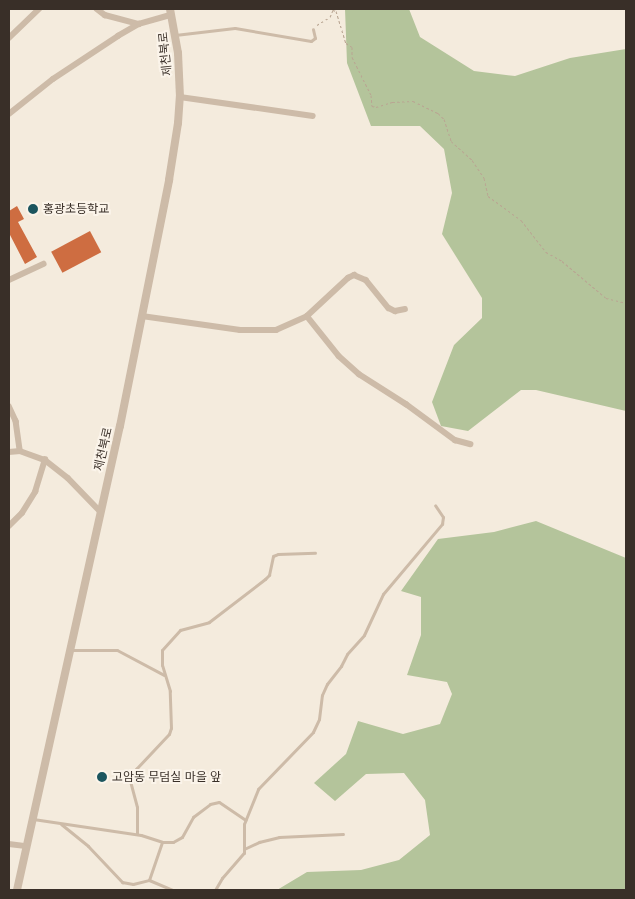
<!DOCTYPE html>
<meta charset="utf-8">
<style>
body{margin:0}
#map{position:relative;width:635px;height:899px;overflow:hidden;background:#f4ebdd;font-family:Poppins,"Noto Sans KR",sans-serif}
div>[style]{position:absolute}
.green>*{inset:0;background:#b4c49b}
.building>*{inset:0;background:#ce6d41;transform-origin:0 0}
.path>*{height:1px;margin-top:-0.5px;transform-origin:0;background:repeating-linear-gradient(90deg,#b9a592 0 2.5px,transparent 0 5px)}
.service>*{height:3px;margin:-1.5px;padding:0 1.5px;transform-origin:1.5px;border-radius:1.5px;background:#cdbba8}
.minor>*{height:5.5px;margin:-2.75px;padding:0 2.75px;transform-origin:2.75px;border-radius:2.75px;background:#cdbba8}
.tertiary>*{height:8px;margin:-4px;padding:0 4px;transform-origin:4px;border-radius:4px;background:#cdbba8}
.dots>*{width:14px;height:14px;translate:-50% -50%;box-sizing:border-box;border:2px solid #fbf4ea;border-radius:50%}
span{translate:-50% -50%;white-space:nowrap;text-align:center;line-height:1.15;-webkit-text-stroke:4px #fbf4ea;paint-order:stroke}
.street-label{font-size:12px;color:#392f28}
.poi-label{font-size:12px;color:#392f28}
.left{translate:0 -50%;text-align:left}
.frame{position:absolute;inset:0;border:10px solid #392f28;pointer-events:none}
</style>
<div id="map">
<div class="green">
<i style="clip-path:polygon(345px 9px,409px 9px,420px 37px,474px 71px,515px 76px,570px 58px,626px 49px,626px 411px,536px 390px,521px 390px,468px 431px,441px 426px,432px 402px,454px 345px,482px 318px,482px 298px,442px 234px,452px 193px,444px 149px,420px 126px,371px 126px,347px 63px)"></i>
<i style="clip-path:polygon(536px 521px,626px 558px,626px 890px,277px 890px,307px 872px,361px 870px,399px 860px,430px 835px,425px 800px,404px 773px,366px 774px,335px 801px,314px 783px,346px 754px,358px 721px,403px 734px,440px 724px,452px 694px,447px 682px,407px 675px,421px 635px,421px 597px,401px 591px,438px 539px,494px 532px)"></i>
</div>
<div class="building">
<i style="clip-path:polygon(17px 206px,24px 219px,18px 222px,37px 257px,25px 264px,9px 233px,9px 211px)"></i>
<i style="left:90px;top:231px;width:24px;height:44px;rotate:62deg"></i>
</div>
<div class="path">
<i style="left:317px;top:25px;width:15px;rotate:-32deg"></i>
<i style="left:330px;top:17px;width:8px;rotate:-67deg"></i>
<i style="left:333px;top:10px;width:3px;rotate:18deg"></i>
<i style="left:336px;top:11px;width:34px;rotate:73deg"></i>
<i style="left:346px;top:43px;width:7px;rotate:34deg"></i>
<i style="left:352px;top:47px;width:10px;rotate:90deg"></i>
<i style="left:352px;top:57px;width:42px;rotate:63.4deg"></i>
<i style="left:371px;top:95px;width:11px;rotate:85deg"></i>
<i style="left:372px;top:106px;width:4px;rotate:14deg"></i>
<i style="left:376px;top:107px;width:17px;rotate:-17deg"></i>
<i style="left:392px;top:102px;width:21px;rotate:-3deg"></i>
<i style="left:413px;top:101px;width:28px;rotate:26deg"></i>
<i style="left:438px;top:113px;width:8px;rotate:45deg"></i>
<i style="left:444px;top:119px;width:23px;rotate:72deg"></i>
<i style="left:451px;top:141px;width:28px;rotate:42deg"></i>
<i style="left:472px;top:160px;width:22px;rotate:56deg"></i>
<i style="left:484px;top:178px;width:18px;rotate:77deg"></i>
<i style="left:488px;top:196px;width:41px;rotate:36deg"></i>
<i style="left:521px;top:220px;width:41px;rotate:52deg"></i>
<i style="left:546px;top:252px;width:18px;rotate:29deg"></i>
<i style="left:562px;top:261px;width:57px;rotate:40.1deg"></i>
<i style="left:606px;top:298px;width:21px;rotate:14deg"></i>
</div>
<div class="service">
<i style="left:175px;top:35px;width:60px;rotate:-6.7deg"></i>
<i style="left:235px;top:28px;width:77px;rotate:9.7deg"></i>
<i style="left:311px;top:41px;width:5px;rotate:-37deg"></i>
<i style="left:315px;top:38px;width:9px;rotate:-103deg"></i>
<i style="left:72px;top:650px;width:45px"></i>
<i style="left:117px;top:650px;width:53px;rotate:28deg"></i>
<i style="left:33px;top:819px;width:109px;rotate:8.4deg"></i>
<i style="left:141px;top:835px;width:22px;rotate:18deg"></i>
<i style="left:162px;top:842px;width:11px"></i>
<i style="left:173px;top:842px;width:10px;rotate:-29deg"></i>
<i style="left:182px;top:837px;width:23px;rotate:-61deg"></i>
<i style="left:193px;top:817px;width:21px;rotate:-37deg"></i>
<i style="left:210px;top:804px;width:9px;rotate:-13deg"></i>
<i style="left:219px;top:802px;width:32px;rotate:34deg"></i>
<i style="left:61px;top:824px;width:35px;rotate:39deg"></i>
<i style="left:88px;top:846px;width:50px;rotate:46.6deg"></i>
<i style="left:122px;top:882px;width:11px;rotate:10deg"></i>
<i style="left:133px;top:884px;width:16px;rotate:-14deg"></i>
<i style="left:149px;top:880px;width:26px;rotate:23deg"></i>
<i style="left:137px;top:834px;width:27px;rotate:-90deg"></i>
<i style="left:137px;top:807px;width:28px;rotate:-105deg"></i>
<i style="left:130px;top:780px;width:13px;rotate:-61deg"></i>
<i style="left:136px;top:769px;width:48px;rotate:-46.7deg"></i>
<i style="left:169px;top:734px;width:6px;rotate:-72deg"></i>
<i style="left:171px;top:728px;width:37px;rotate:-92deg"></i>
<i style="left:170px;top:691px;width:27px;rotate:-107deg"></i>
<i style="left:162px;top:665px;width:15px;rotate:-90deg"></i>
<i style="left:162px;top:650px;width:27px;rotate:-48deg"></i>
<i style="left:180px;top:630px;width:30px;rotate:-15deg"></i>
<i style="left:209px;top:622px;width:71px;rotate:-37.5deg"></i>
<i style="left:265px;top:579px;width:6px;rotate:-45deg"></i>
<i style="left:269px;top:575px;width:19px;rotate:-78deg"></i>
<i style="left:273px;top:556px;width:5px;rotate:-22deg"></i>
<i style="left:278px;top:554px;width:37px;rotate:-2deg"></i>
<i style="left:244px;top:849px;width:17px;rotate:-25deg"></i>
<i style="left:259px;top:842px;width:21px;rotate:-14deg"></i>
<i style="left:279px;top:837px;width:64px;rotate:-2.7deg"></i>
<i style="left:149px;top:880px;width:40px;rotate:-71.1deg"></i>
<i style="left:215px;top:890px;width:14px;rotate:-60deg"></i>
<i style="left:222px;top:878px;width:33px;rotate:-49deg"></i>
<i style="left:244px;top:853px;width:29px;rotate:-90deg"></i>
<i style="left:244px;top:824px;width:38px;rotate:-68deg"></i>
<i style="left:258px;top:789px;width:79px;rotate:-46deg"></i>
<i style="left:313px;top:732px;width:14px;rotate:-65deg"></i>
<i style="left:319px;top:719px;width:24px;rotate:-83deg"></i>
<i style="left:322px;top:695px;width:12px;rotate:-66deg"></i>
<i style="left:327px;top:684px;width:23px;rotate:-52deg"></i>
<i style="left:341px;top:666px;width:13px;rotate:-63deg"></i>
<i style="left:347px;top:654px;width:25px;rotate:-48deg"></i>
<i style="left:364px;top:635px;width:45px;rotate:-65.1deg"></i>
<i style="left:383px;top:594px;width:92px;rotate:-49.9deg"></i>
<i style="left:442px;top:524px;width:7px;rotate:-82deg"></i>
<i style="left:443px;top:517px;width:14px;rotate:-124deg"></i>
</div>
<div class="minor">
<i style="left:97px;top:9px;width:10px;rotate:37deg"></i>
<i style="left:105px;top:15px;width:35px;rotate:15deg"></i>
<i style="left:9px;top:38px;width:42px;rotate:-44deg"></i>
<i style="left:180px;top:97px;width:134px;rotate:8.1deg"></i>
<i style="left:9px;top:114px;width:56px;rotate:-38.5deg"></i>
<i style="left:53px;top:79px;width:78px;rotate:-33.5deg"></i>
<i style="left:118px;top:36px;width:24px;rotate:-30deg"></i>
<i style="left:139px;top:24px;width:33px;rotate:-16deg"></i>
<i style="left:9px;top:280px;width:38px;rotate:-25deg"></i>
<i style="left:142px;top:316px;width:99px;rotate:8.1deg"></i>
<i style="left:240px;top:330px;width:36px"></i>
<i style="left:276px;top:330px;width:34px;rotate:-24deg"></i>
<i style="left:307px;top:316px;width:56px;rotate:-42.8deg"></i>
<i style="left:348px;top:278px;width:7px;rotate:-27deg"></i>
<i style="left:354px;top:275px;width:13px;rotate:23deg"></i>
<i style="left:366px;top:280px;width:36px;rotate:51deg"></i>
<i style="left:389px;top:308px;width:7px;rotate:27deg"></i>
<i style="left:395px;top:311px;width:10px;rotate:-11deg"></i>
<i style="left:307px;top:316px;width:51px;rotate:51.3deg"></i>
<i style="left:339px;top:356px;width:27px;rotate:42deg"></i>
<i style="left:359px;top:374px;width:56px;rotate:32.6deg"></i>
<i style="left:406px;top:404px;width:61px;rotate:36.3deg"></i>
<i style="left:455px;top:440px;width:16px;rotate:15deg"></i>
<i style="left:9px;top:406px;width:17px;rotate:65deg"></i>
<i style="left:16px;top:421px;width:30px;rotate:82deg"></i>
<i style="left:9px;top:452px;width:11px;rotate:-5deg"></i>
<i style="left:20px;top:451px;width:27px;rotate:20deg"></i>
<i style="left:45px;top:460px;width:29px;rotate:38deg"></i>
<i style="left:68px;top:478px;width:47px;rotate:45.9deg"></i>
<i style="left:9px;top:526px;width:18px;rotate:-45deg"></i>
<i style="left:22px;top:513px;width:25px;rotate:-58deg"></i>
<i style="left:35px;top:492px;width:34px;rotate:-73deg"></i>
<i style="left:9px;top:844px;width:17px;rotate:7deg"></i>
</div>
<div class="tertiary">
<i style="left:17px;top:890px;width:475px;rotate:-77.5deg"></i>
<i style="left:120px;top:426px;width:251px;rotate:-78.7deg"></i>
<i style="left:169px;top:180px;width:58px;rotate:-81deg"></i>
<i style="left:178px;top:123px;width:26px;rotate:-86deg"></i>
<i style="left:180px;top:97px;width:44px;rotate:-92.6deg"></i>
<i style="left:178px;top:53px;width:45px;rotate:-100.3deg"></i>
</div>
<div class="dots">
<i style="left:33px;top:209px;background:#1b555e"></i>
<i style="left:102px;top:777px;background:#1b555e"></i>
</div>
<div class="street-label">
<span style="left:165px;top:54px;rotate:-96deg">제천북로</span>
<span style="left:103px;top:449px;rotate:-77deg">제천북로</span>
</div>
<div class="poi-label">
<span class="left" style="left:43px;top:209px">홍광초등학교</span>
<span class="left" style="left:112px;top:777px">고암동 무덤실 마을 앞</span>
</div>
<div class="frame"></div>
</div>
